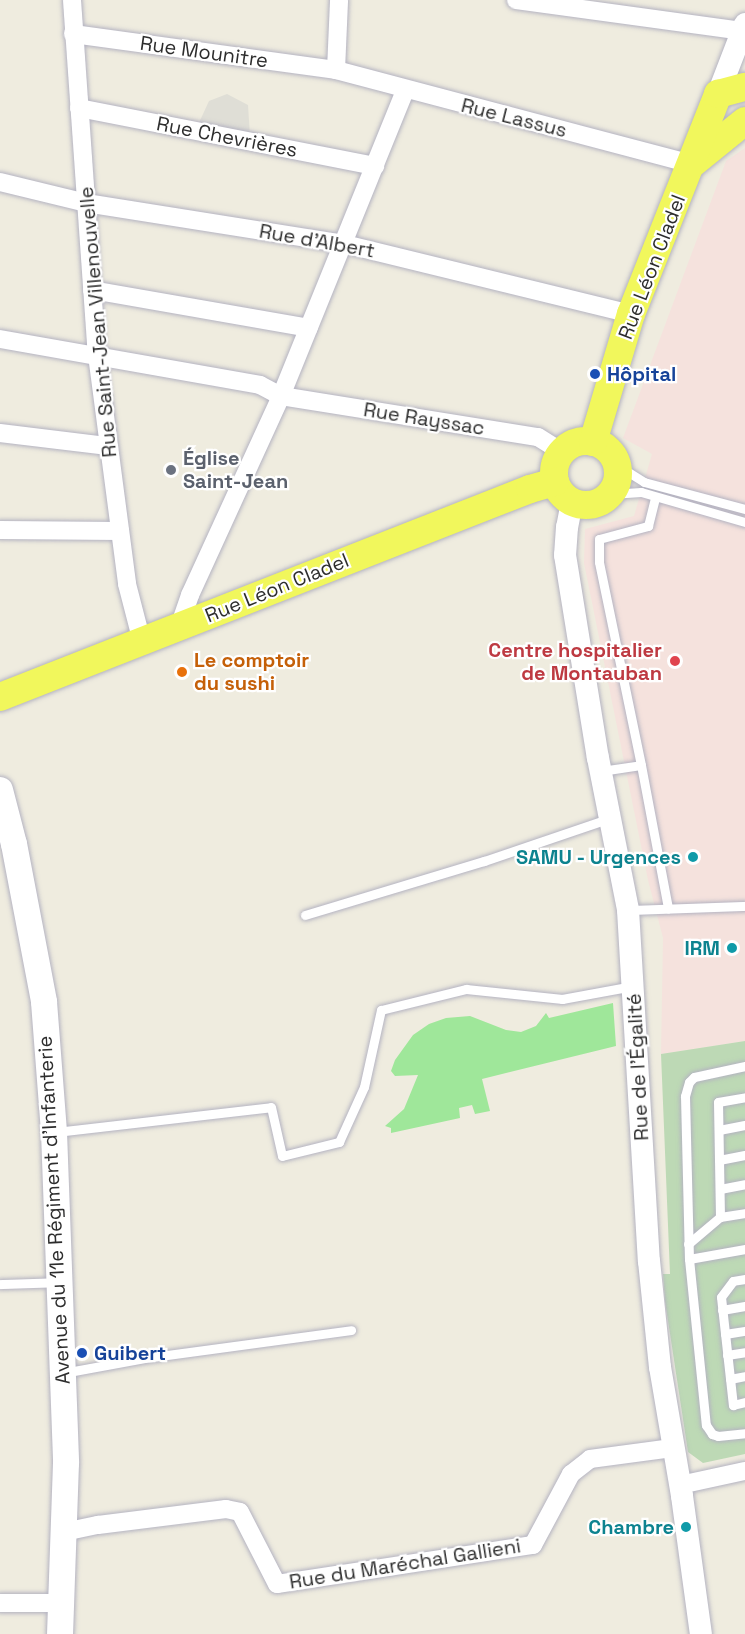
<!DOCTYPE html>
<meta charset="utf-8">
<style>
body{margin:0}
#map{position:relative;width:745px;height:1634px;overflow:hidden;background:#efecdf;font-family:"Space Grotesk",sans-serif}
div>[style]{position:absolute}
.medical>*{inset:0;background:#f5e2dd}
.green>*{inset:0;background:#9fe79a}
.cemetery>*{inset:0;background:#bdd9b5}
.plaza>*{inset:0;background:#dfded6}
.roads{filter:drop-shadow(0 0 2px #b4b3c1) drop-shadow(0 0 2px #b4b3c1)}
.service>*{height:9px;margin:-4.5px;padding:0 4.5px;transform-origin:4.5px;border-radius:4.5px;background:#fff}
.minor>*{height:18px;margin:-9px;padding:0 9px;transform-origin:9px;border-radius:9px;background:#fff}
.tertiary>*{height:22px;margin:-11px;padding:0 11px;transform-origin:11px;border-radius:11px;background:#fff}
.secondary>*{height:26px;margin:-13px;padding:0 13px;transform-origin:13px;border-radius:13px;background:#fff}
.primary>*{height:28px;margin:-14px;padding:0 14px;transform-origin:14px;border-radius:14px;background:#f1f75c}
.primary>.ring{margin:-14px;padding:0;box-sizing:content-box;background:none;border:28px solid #f1f75c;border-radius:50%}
.dots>*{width:16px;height:16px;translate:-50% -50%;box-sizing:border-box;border:3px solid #fff;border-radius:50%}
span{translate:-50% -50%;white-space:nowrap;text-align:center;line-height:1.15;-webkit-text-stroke:4.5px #fff;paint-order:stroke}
.street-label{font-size:20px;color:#2d2d2d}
.transit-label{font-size:20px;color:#164399;font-weight:700}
.left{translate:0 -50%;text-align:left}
.worship-label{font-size:20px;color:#5b616d;font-weight:700}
.health-label{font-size:20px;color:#be3a42;font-weight:700}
.right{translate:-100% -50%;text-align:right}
.food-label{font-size:20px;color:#c56008;font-weight:700}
.culture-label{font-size:20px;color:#0d838f;font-weight:700}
</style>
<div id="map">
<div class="medical">
<i style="clip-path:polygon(745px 148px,745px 1041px,661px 1054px,663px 938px,648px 880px,584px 563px,585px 529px,634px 516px,652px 454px,623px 438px,726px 161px)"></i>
</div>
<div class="green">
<i style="clip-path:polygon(613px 1003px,616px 1046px,482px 1079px,490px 1111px,475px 1114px,472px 1105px,459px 1108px,460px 1118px,391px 1133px,391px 1128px,385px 1126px,404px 1109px,418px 1075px,395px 1076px,391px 1071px,395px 1060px,413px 1035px,429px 1024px,446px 1018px,470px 1016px,506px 1030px,521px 1032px,536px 1026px,546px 1013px,549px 1018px)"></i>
</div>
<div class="cemetery">
<i style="clip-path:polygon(745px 1041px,745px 1454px,703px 1463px,688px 1452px,665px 1301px,663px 1274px,670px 1274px,661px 1054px)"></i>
</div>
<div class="plaza">
<i style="clip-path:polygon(227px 94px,248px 105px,250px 136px,197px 127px,209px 101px)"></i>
</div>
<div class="roads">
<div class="service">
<i style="left:617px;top:465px;width:32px;rotate:32deg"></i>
<i style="left:644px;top:482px;width:105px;rotate:15deg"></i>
<i style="left:611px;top:494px;width:30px;rotate:-4deg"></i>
<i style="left:641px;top:492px;width:108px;rotate:16.1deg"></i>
<i style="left:641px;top:765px;width:207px;rotate:-101.7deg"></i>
<i style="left:599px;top:562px;width:23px;rotate:-90deg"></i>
<i style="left:599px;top:539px;width:51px;rotate:-14.9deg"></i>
<i style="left:648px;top:526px;width:30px;rotate:-76deg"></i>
<i style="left:601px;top:771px;width:40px;rotate:-8.5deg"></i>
<i style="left:641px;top:765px;width:146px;rotate:79.3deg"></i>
<i style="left:628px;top:910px;width:117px;rotate:-2deg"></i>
<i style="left:305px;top:915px;width:187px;rotate:-16.8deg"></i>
<i style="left:484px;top:861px;width:133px;rotate:-18.8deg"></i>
<i style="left:745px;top:1066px;width:52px;rotate:167.8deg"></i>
<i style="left:694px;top:1077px;width:7px;rotate:135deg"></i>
<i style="left:689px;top:1082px;width:15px;rotate:106deg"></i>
<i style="left:685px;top:1096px;width:163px;rotate:88.6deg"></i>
<i style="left:689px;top:1259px;width:167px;rotate:84.2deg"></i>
<i style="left:706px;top:1425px;width:11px;rotate:56deg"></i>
<i style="left:712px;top:1434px;width:6px;rotate:18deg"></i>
<i style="left:718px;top:1436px;width:27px;rotate:-6deg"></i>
<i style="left:719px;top:1130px;width:26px;rotate:-11deg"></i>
<i style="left:56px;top:1132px;width:216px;rotate:-6.6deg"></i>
<i style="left:271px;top:1107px;width:50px;rotate:77.3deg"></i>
<i style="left:282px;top:1156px;width:59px;rotate:-13.8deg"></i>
<i style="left:339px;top:1142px;width:60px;rotate:-65.6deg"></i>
<i style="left:364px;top:1087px;width:79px;rotate:-77.6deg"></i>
<i style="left:381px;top:1010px;width:88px;rotate:-13.9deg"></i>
<i style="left:466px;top:989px;width:97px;rotate:5.9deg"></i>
<i style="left:562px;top:999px;width:72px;rotate:-10.4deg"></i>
<i style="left:719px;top:1160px;width:26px;rotate:-11deg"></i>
<i style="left:720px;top:1189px;width:25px;rotate:-11deg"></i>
<i style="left:720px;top:1217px;width:115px;rotate:-91deg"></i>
<i style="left:718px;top:1102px;width:27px;rotate:-10deg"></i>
<i style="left:688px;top:1244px;width:42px;rotate:-40.2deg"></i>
<i style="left:720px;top:1217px;width:25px;rotate:-9deg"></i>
<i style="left:689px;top:1259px;width:57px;rotate:-10.1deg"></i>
<i style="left:745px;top:1279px;width:12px;rotate:171deg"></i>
<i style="left:733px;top:1281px;width:20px;rotate:127deg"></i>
<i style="left:721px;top:1297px;width:109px;rotate:83.7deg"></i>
<i style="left:733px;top:1405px;width:12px;rotate:-14deg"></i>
<i style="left:0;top:1284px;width:59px;rotate:-1.9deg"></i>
<i style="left:722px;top:1310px;width:23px;rotate:-10deg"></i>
<i style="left:725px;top:1334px;width:20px;rotate:-9deg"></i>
<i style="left:727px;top:1355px;width:18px;rotate:-9deg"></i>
<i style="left:63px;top:1373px;width:83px;rotate:-10.4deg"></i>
<i style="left:145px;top:1358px;width:208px;rotate:-7.7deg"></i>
<i style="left:730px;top:1379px;width:15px;rotate:-11deg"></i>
</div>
<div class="minor">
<i style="left:72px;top:0;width:356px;rotate:86deg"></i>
<i style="left:97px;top:355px;width:231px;rotate:82.5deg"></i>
<i style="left:127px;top:584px;width:60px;rotate:75.5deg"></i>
<i style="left:516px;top:0;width:228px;rotate:7.8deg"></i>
<i style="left:73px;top:34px;width:265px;rotate:7.8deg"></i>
<i style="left:336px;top:70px;width:367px;rotate:14.8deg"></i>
<i style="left:336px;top:70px;width:70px;rotate:-87.5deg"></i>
<i style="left:79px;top:108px;width:302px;rotate:11.1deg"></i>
<i style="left:0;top:182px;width:89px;rotate:13.7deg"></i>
<i style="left:86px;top:203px;width:261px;rotate:9deg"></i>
<i style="left:344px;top:244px;width:295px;rotate:13.7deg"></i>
<i style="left:92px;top:290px;width:220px;rotate:9.9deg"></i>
<i style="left:0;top:339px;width:264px;rotate:10deg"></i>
<i style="left:260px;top:385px;width:24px;rotate:28deg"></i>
<i style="left:281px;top:396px;width:260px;rotate:9.1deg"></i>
<i style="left:538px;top:437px;width:28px;rotate:32deg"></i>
<i style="left:0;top:433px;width:109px;rotate:6.9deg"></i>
<i style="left:0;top:530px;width:120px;rotate:0.5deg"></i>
<i style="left:179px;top:627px;width:34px;rotate:-71deg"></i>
<i style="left:190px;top:595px;width:219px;rotate:-65.4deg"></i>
<i style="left:281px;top:396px;width:330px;rotate:-67.9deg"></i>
<i style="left:680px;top:1485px;width:66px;rotate:-12.2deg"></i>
<i style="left:64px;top:1532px;width:35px;rotate:-12deg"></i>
<i style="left:98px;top:1525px;width:129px;rotate:-7.1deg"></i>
<i style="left:226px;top:1509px;width:14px;rotate:12deg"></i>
<i style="left:240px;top:1512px;width:81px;rotate:62.8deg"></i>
<i style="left:277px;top:1584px;width:259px;rotate:-8.7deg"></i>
<i style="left:533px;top:1545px;width:81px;rotate:-61.8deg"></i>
<i style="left:571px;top:1474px;width:24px;rotate:-38deg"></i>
<i style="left:590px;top:1459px;width:83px;rotate:-7.6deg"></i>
<i style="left:0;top:1603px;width:62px"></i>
</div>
<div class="tertiary">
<i style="left:718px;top:94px;width:75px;rotate:-68.9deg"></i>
<i style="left:572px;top:502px;width:25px;rotate:101deg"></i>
<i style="left:567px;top:527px;width:28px;rotate:94deg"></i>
<i style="left:565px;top:555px;width:206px;rotate:80.8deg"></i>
<i style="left:598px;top:758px;width:155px;rotate:78.8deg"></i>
<i style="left:628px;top:910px;width:352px;rotate:86.6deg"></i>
<i style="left:649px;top:1261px;width:107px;rotate:84.1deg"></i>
<i style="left:660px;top:1367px;width:131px;rotate:80.3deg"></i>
<i style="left:682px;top:1496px;width:139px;rotate:82.2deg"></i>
</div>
<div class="secondary">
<i style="left:0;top:790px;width:56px;rotate:75.5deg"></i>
<i style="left:14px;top:844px;width:161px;rotate:79.2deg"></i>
<i style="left:44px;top:1002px;width:130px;rotate:85.6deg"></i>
<i style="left:54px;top:1132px;width:331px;rotate:87.9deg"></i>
<i style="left:66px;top:1463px;width:171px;rotate:92deg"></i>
</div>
<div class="primary">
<i style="left:693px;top:163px;width:67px;rotate:-38.9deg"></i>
<i class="ring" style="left:554px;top:441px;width:36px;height:36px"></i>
<i style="left:593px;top:442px;width:134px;rotate:-73.5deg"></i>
<i style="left:631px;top:314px;width:237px;rotate:-68.4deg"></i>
<i style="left:718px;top:94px;width:28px;rotate:-15deg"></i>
<i style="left:0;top:697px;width:569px;rotate:-21.43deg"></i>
<i style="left:530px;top:489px;width:26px;rotate:-16deg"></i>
</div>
</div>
<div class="dots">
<i style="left:595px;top:374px;background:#1a4fb4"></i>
<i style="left:171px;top:470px;background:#6b7280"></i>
<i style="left:675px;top:661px;background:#e0444e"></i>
<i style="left:182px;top:672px;background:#e8710a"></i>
<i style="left:693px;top:857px;background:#0f9aa8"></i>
<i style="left:732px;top:948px;background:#0f9aa8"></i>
<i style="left:82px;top:1353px;background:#1a4fb4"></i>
<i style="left:686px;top:1527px;background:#0f9aa8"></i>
</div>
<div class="street-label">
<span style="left:204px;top:52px;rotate:8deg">Rue Mounitre</span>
<span style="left:514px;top:118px;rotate:14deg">Rue Lassus</span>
<span style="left:227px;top:137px;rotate:11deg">Rue Chevrières</span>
<span style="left:317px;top:241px;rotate:10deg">Rue d'Albert</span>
<span style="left:652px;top:267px;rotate:-69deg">Rue Léon Cladel</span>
<span style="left:98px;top:322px;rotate:-95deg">Rue Saint-Jean Villenouvelle</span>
<span style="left:424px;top:419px;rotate:9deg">Rue Rayssac</span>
<span style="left:277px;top:588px;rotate:-22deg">Rue Léon Cladel</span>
<span style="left:638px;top:1067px;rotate:-93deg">Rue de l'Égalité</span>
<span style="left:54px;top:1210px;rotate:-93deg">Avenue du 11e Régiment d'Infanterie</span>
<span style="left:405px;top:1564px;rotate:-9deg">Rue du Maréchal Gallieni</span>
</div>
<div class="transit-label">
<span class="left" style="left:607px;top:374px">Hôpital</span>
<span class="left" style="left:94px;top:1353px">Guibert</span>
</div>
<div class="worship-label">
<span class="left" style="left:183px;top:470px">Église<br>Saint-Jean</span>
</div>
<div class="health-label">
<span class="right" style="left:662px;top:662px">Centre hospitalier<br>de Montauban</span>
</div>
<div class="food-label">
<span class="left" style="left:194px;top:672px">Le comptoir<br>du sushi</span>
</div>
<div class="culture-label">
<span class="right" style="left:681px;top:857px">SAMU - Urgences</span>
<span class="right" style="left:720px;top:948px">IRM</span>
<span class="right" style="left:674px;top:1527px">Chambre</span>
</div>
</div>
